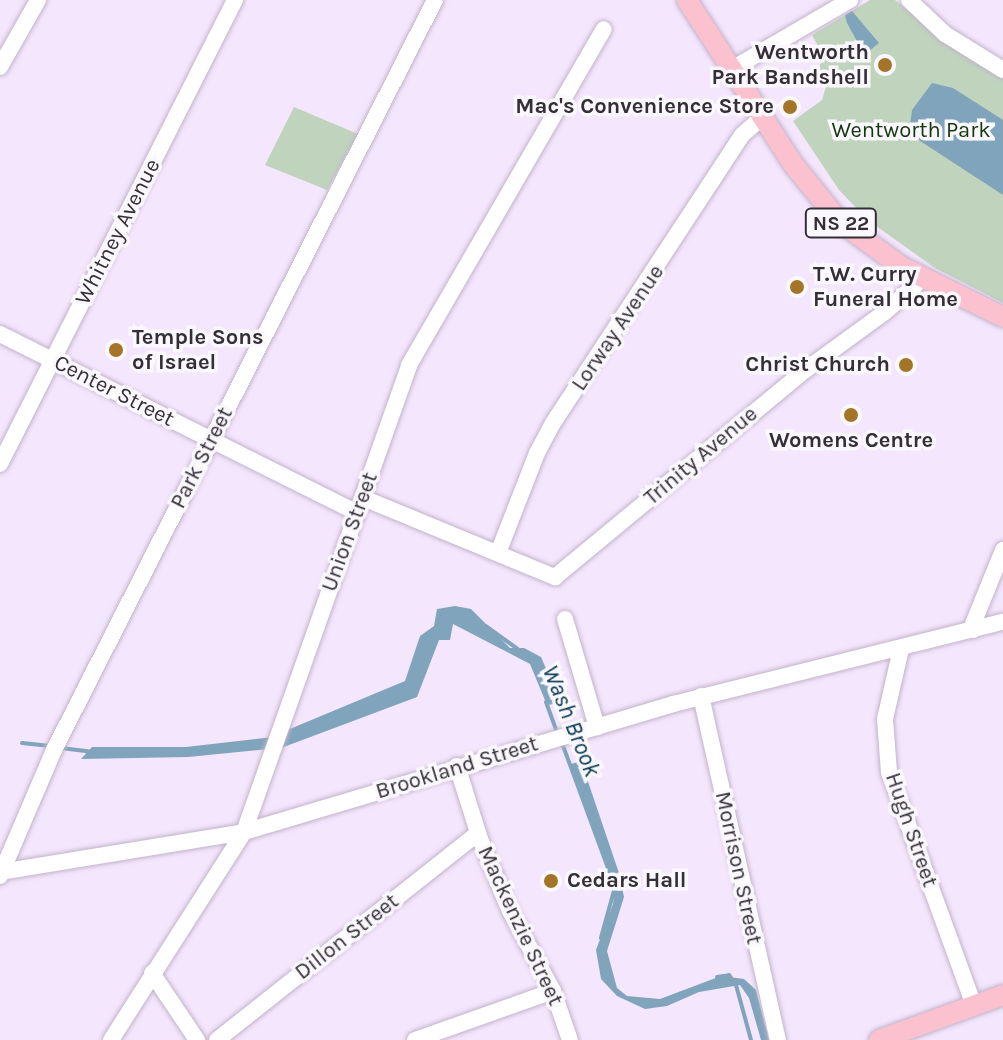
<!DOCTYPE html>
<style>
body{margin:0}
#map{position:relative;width:1003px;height:1040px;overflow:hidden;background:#f4e6fd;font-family:Karla,sans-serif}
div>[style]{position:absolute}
.green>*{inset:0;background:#c0d4bd}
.water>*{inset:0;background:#80a4bb}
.stream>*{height:4px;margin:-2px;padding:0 2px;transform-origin:2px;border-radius:2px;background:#80a4bb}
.roads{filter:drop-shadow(0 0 2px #c1b3ca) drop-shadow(0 0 2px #c1b3ca)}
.minor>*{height:16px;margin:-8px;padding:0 8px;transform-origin:8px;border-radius:8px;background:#fff}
.major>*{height:20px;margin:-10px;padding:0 10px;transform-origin:10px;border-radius:10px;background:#fcc1ce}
.dots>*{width:22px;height:22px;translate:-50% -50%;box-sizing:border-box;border:4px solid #fbf8fd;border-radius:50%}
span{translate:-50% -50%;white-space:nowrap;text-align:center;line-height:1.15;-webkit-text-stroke:7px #fbf8fd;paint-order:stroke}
.shield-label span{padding:2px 6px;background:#fbf8fd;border:2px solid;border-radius:6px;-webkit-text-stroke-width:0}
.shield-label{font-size:20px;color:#332e37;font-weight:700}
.poi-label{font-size:22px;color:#332e37;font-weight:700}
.right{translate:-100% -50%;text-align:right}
.left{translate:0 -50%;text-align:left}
.park-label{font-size:22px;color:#11370c}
.street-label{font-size:22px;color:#332e37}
.water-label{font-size:24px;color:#093a52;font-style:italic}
</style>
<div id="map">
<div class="green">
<i style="clip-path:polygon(870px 0,895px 0,954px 49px,1003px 79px,1003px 303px,935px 268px,869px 221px,839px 190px,793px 121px,822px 100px,828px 80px,817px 68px,825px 59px,812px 35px)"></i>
<i style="clip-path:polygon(294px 107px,358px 134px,327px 190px,265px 165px)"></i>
</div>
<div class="water">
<i style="clip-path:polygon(852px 11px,879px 43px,868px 52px,858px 43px,847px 23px,845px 15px)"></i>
<i style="clip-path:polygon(932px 83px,953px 88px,1003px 120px,1003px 195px,914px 137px,910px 125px,912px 110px)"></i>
<i style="clip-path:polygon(455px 606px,471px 609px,510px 648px,524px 648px,541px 657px,561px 703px,547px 705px,530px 664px,453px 624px,450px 640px,439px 640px,417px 697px,281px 748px,285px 731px,405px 681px,420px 636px,434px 626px,437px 609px)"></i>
<i style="clip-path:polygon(273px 737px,269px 749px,188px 757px,81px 759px,92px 747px,186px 747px)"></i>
<i style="clip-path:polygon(581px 761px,619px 873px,624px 897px,607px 951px,617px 988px,627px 996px,660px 999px,721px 976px,744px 979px,756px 990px,769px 1040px,761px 1040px,749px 998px,740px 985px,699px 992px,667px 1006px,645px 1009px,617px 996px,601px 979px,596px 950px,613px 904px,615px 887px,571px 764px)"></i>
</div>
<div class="stream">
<i style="left:486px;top:626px;width:39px;rotate:36deg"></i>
<i style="left:546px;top:702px;width:35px;rotate:70deg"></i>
<i style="left:22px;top:743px;width:31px;rotate:6deg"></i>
<i style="left:562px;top:743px;width:153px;rotate:69.8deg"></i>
<i style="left:615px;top:887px;width:53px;rotate:105.4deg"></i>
<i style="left:61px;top:748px;width:31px;rotate:7deg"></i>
<i style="left:717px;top:977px;width:12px;rotate:-9deg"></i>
<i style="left:729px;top:975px;width:12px;rotate:55deg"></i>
<i style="left:736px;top:985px;width:57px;rotate:74.7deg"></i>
</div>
<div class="roads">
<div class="minor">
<i style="left:909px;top:0;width:50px;rotate:43.4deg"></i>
<i style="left:945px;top:34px;width:68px;rotate:31.8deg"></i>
<i style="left:0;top:67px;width:77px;rotate:-60.4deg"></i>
<i style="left:732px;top:69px;width:137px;rotate:-30.3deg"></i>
<i style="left:0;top:334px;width:398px;rotate:26.6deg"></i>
<i style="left:0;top:464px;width:520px;rotate:-63.14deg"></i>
<i style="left:363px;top:498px;width:208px;rotate:22.4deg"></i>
<i style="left:555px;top:577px;width:318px;rotate:-39.6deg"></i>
<i style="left:800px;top:374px;width:105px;rotate:-36.1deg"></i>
<i style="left:885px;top:312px;width:51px;rotate:-41.8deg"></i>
<i style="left:498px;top:553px;width:107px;rotate:-68.7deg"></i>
<i style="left:537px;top:453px;width:34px;rotate:-62deg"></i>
<i style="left:553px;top:423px;width:344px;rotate:-56.7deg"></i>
<i style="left:742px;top:135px;width:28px;rotate:-41deg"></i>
<i style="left:565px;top:619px;width:113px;rotate:73.5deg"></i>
<i style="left:973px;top:630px;width:6px;rotate:-90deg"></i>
<i style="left:973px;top:624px;width:80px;rotate:-67.9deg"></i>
<i style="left:901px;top:649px;width:72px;rotate:102.9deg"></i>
<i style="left:885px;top:719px;width:53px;rotate:85.7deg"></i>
<i style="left:889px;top:772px;width:249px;rotate:70deg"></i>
<i style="left:701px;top:696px;width:353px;rotate:77.4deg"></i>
<i style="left:457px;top:766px;width:77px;rotate:72.5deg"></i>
<i style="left:480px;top:839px;width:78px;rotate:67.4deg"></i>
<i style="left:510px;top:911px;width:91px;rotate:61.7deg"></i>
<i style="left:553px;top:991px;width:52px;rotate:70.9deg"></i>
<i style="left:0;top:872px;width:247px;rotate:-9.3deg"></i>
<i style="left:244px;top:832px;width:448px;rotate:-16.6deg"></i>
<i style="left:673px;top:704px;width:340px;rotate:-14deg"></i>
<i style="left:0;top:876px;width:137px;rotate:-66.8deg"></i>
<i style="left:54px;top:750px;width:841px;rotate:-63.07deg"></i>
<i style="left:152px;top:973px;width:81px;rotate:56.1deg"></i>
<i style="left:111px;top:1040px;width:247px;rotate:-57.4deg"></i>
<i style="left:244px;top:832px;width:495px;rotate:-70.5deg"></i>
<i style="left:409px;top:365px;width:388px;rotate:-59.9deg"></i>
<i style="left:217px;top:1040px;width:332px;rotate:-38.4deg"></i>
<i style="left:415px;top:1040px;width:146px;rotate:-19.5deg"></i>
</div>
<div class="major">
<i style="left:687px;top:0;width:195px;rotate:57.1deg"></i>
<i style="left:793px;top:164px;width:73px;rotate:51.1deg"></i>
<i style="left:839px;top:221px;width:78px;rotate:36.1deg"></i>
<i style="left:902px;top:267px;width:113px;rotate:26.3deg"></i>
<i style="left:879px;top:1040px;width:132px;rotate:-19.9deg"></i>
</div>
</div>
<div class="dots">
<i style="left:885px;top:65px;background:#a47528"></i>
<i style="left:790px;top:107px;background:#a47528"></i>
<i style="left:797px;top:287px;background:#a47528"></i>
<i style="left:116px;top:350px;background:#a47528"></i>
<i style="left:906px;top:365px;background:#a47528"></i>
<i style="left:851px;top:415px;background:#a47528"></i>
<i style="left:551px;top:881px;background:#a47528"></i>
</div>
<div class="shield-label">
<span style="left:841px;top:223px">NS 22</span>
</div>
<div class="poi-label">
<span class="right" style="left:869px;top:65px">Wentworth<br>Park Bandshell</span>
<span class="right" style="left:774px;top:107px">Mac's Convenience Store</span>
<span class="left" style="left:813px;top:287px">T.W. Curry<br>Funeral Home</span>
<span class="left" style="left:132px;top:350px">Temple Sons<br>of Israel</span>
<span class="right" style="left:890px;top:365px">Christ Church</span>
<span style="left:851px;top:441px">Womens Centre</span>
<span class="left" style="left:567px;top:881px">Cedars Hall</span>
</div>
<div class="park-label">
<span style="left:911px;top:131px">Wentworth Park</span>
</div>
<div class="street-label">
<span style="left:118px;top:232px;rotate:-63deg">Whitney Avenue</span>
<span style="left:618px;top:328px;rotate:-56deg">Lorway Avenue</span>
<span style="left:114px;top:391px;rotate:27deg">Center Street</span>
<span style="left:701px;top:456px;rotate:-40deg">Trinity Avenue</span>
<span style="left:202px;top:458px;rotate:-63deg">Park Street</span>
<span style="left:350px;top:532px;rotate:-70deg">Union Street</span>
<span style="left:457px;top:768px;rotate:-17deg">Brookland Street</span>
<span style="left:911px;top:830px;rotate:71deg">Hugh Street</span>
<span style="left:738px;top:868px;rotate:78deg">Morrison Street</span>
<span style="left:520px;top:926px;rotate:65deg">Mackenzie Street</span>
<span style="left:347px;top:937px;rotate:-38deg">Dillon Street</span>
</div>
<div class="water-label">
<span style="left:571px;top:721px;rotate:68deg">Wash Brook</span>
</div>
</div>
